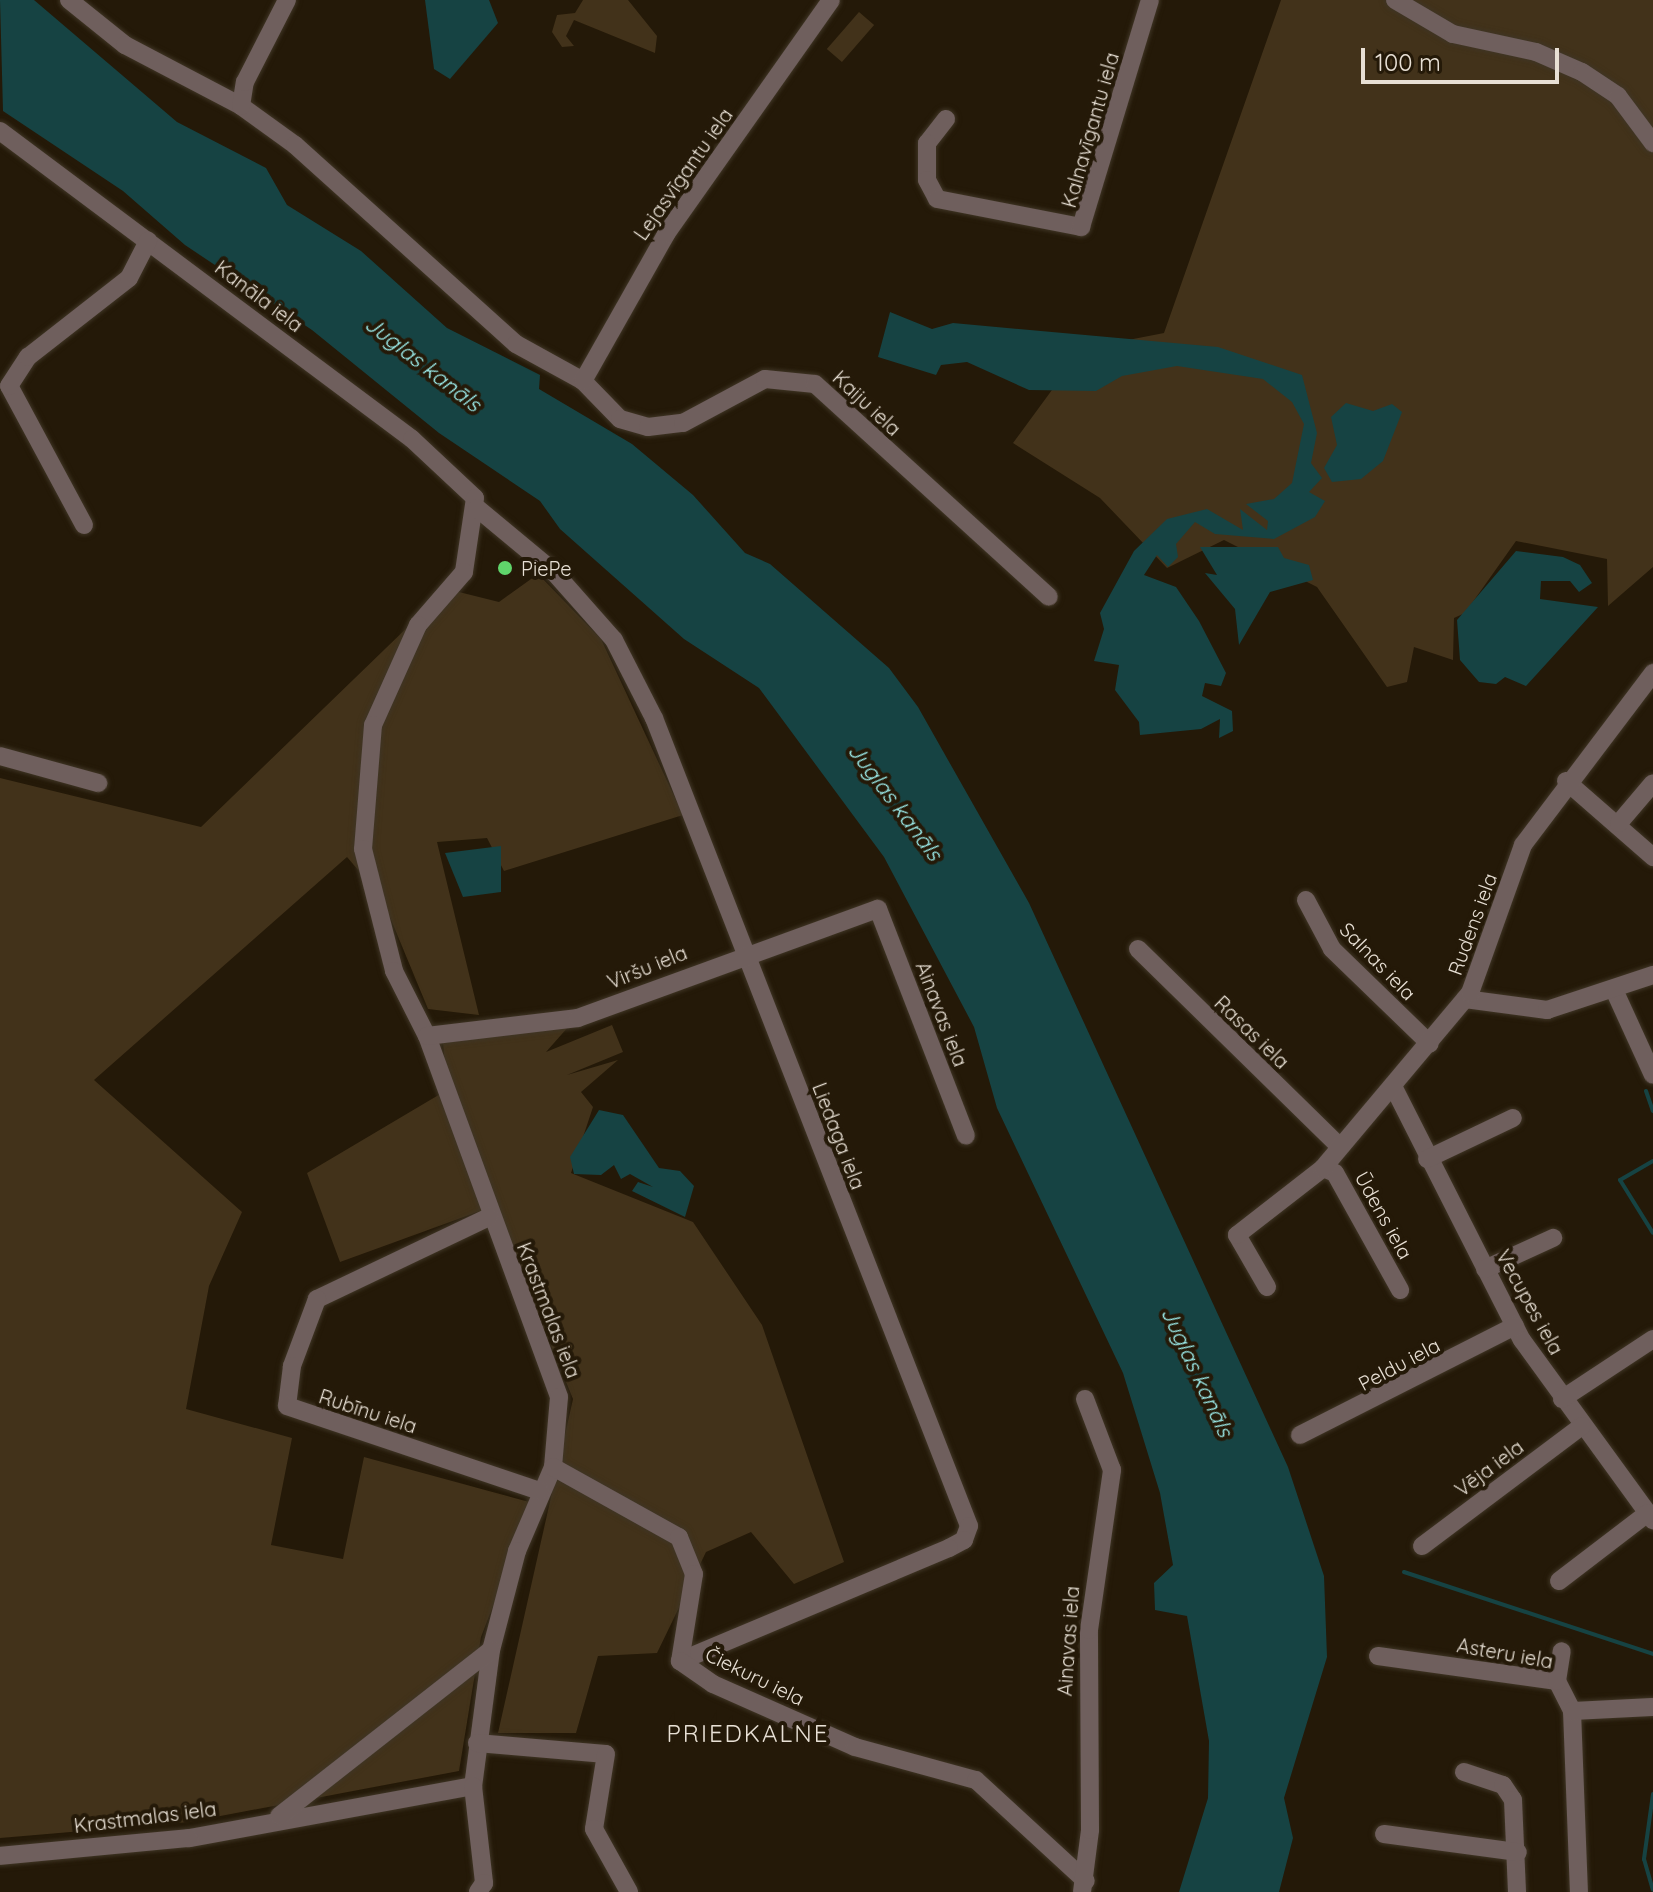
<!DOCTYPE html>
<meta charset="utf-8">
<style>
body{margin:0}
#map{position:relative;width:1653px;height:1892px;overflow:hidden;background:#241908;font-family:Quicksand,sans-serif}
div>[style]{position:absolute}
.green>*{inset:0;background:#42321a;transform-origin:0 0}
.water>*{inset:0;background:#164343}
.stream>*{height:4px;margin:-2px;padding:0 2px;transform-origin:2px;border-radius:2px;background:#164343}
.roads{filter:drop-shadow(0 0 2px #3f3525) drop-shadow(0 0 2px #3f3525)}
.minor>*{height:18px;margin:-9px;padding:0 9px;transform-origin:9px;border-radius:9px;background:#6f5f5d}
.dots>*{width:22px;height:22px;translate:-50% -50%;box-sizing:border-box;border:4px solid #241908;border-radius:50%}
span{translate:-50% -50%;white-space:nowrap;text-align:center;line-height:1.15;-webkit-text-stroke:8px #241908;paint-order:stroke}
.street-label{font-size:20px;color:#e8e0d5}
.poi-label{font-size:20px;color:#e8e0d5}
.left{translate:0 -50%;text-align:left}
.water-label{font-size:22px;color:#9deeed;font-style:italic}
.quarter-label{font-size:24px;color:#e8e0d5;letter-spacing:2px}
.scale{position:absolute;left:1361px;top:48px;width:198px;height:36px;box-sizing:border-box;border:4px solid #e8e0d5;border-top:0;padding-left:10px;font-size:24px;line-height:28px;white-space:nowrap;color:#e8e0d5;-webkit-text-stroke:6px #241908;paint-order:stroke}
</style>
<div id="map">
<div class="green">
<i style="clip-path:polygon(583px 0,628px 0,657px 36px,655px 53px,574px 20px,566px 36px,574px 46px,562px 47px,552px 32px,557px 15px,575px 13px)"></i>
<i style="clip-path:polygon(1281px 0,1653px 0,1653px 567px,1608px 606px,1607px 559px,1516px 541px,1465px 613px,1454px 618px,1453px 660px,1414px 647px,1407px 682px,1387px 687px,1317px 587px,1224px 540px,1167px 568px,1100px 498px,1013px 443px,1082px 349px,1164px 333px)"></i>
<i style="left:859px;top:12px;width:20px;height:49px;rotate:41deg"></i>
<i style="clip-path:polygon(538px 574px,601px 639px,683px 815px,504px 871px,487px 838px,437px 842px,479px 1015px,428px 1009px,382px 898px,347px 857px,94px 1080px,242px 1212px,209px 1286px,186px 1409px,292px 1438px,271px 1545px,343px 1559px,364px 1457px,533px 1503px,481px 1637px,459px 1771px,189px 1822px,0 1838px,0 778px,201px 827px,447px 589px,499px 602px)"></i>
<i style="clip-path:polygon(612px 1025px,623px 1052px,567px 1075px,618px 1060px,581px 1092px,593px 1107px,571px 1173px,693px 1222px,762px 1325px,844px 1562px,794px 1584px,751px 1532px,706px 1552px,657px 1653px,598px 1656px,576px 1733px,498px 1733px,573px 1399px,494px 1206px,340px 1262px,307px 1173px,447px 1090px,443px 1043px,569px 1026px,546px 1052px)"></i>
</div>
<div class="water">
<i style="clip-path:polygon(0 0,34px 0,177px 122px,266px 168px,287px 205px,361px 251px,447px 328px,540px 375px,539px 389px,632px 444px,693px 495px,745px 553px,770px 564px,889px 668px,918px 707px,1029px 903px,1288px 1467px,1324px 1576px,1327px 1657px,1284px 1798px,1293px 1838px,1279px 1892px,1179px 1892px,1208px 1798px,1209px 1741px,1187px 1616px,1155px 1610px,1154px 1583px,1173px 1565px,1160px 1493px,1123px 1373px,997px 1108px,974px 1027px,884px 857px,759px 688px,684px 639px,560px 529px,540px 501px,439px 433px,312px 330px,185px 245px,123px 191px,3px 111px)"></i>
<i style="clip-path:polygon(425px 0,489px 0,498px 23px,450px 79px,434px 69px)"></i>
<i style="clip-path:polygon(890px 312px,932px 329px,953px 323px,1218px 347px,1302px 375px,1317px 433px,1311px 463px,1322px 478px,1309px 492px,1325px 501px,1315px 517px,1274px 539px,1215px 534px,1195px 522px,1176px 544px,1178px 557px,1168px 567px,1157px 555px,1144px 575px,1176px 587px,1199px 621px,1226px 673px,1221px 686px,1205px 683px,1202px 696px,1232px 711px,1233px 731px,1219px 738px,1220px 719px,1201px 729px,1140px 735px,1139px 722px,1115px 690px,1119px 665px,1094px 661px,1104px 629px,1100px 613px,1134px 551px,1167px 519px,1207px 509px,1243px 530px,1240px 509px,1267px 530px,1268px 521px,1246px 504px,1274px 499px,1292px 483px,1304px 424px,1292px 402px,1263px 379px,1177px 366px,1122px 376px,1096px 391px,1029px 390px,967px 362px,941px 365px,936px 375px,878px 357px)"></i>
<i style="clip-path:polygon(1346px 403px,1373px 411px,1392px 404px,1402px 412px,1383px 461px,1361px 479px,1332px 482px,1324px 468px,1337px 445px,1331px 417px)"></i>
<i style="clip-path:polygon(1200px 547px,1278px 547px,1284px 558px,1309px 565px,1313px 580px,1270px 592px,1239px 645px,1235px 609px,1205px 573px,1217px 575px)"></i>
<i style="clip-path:polygon(1516px 551px,1563px 557px,1580px 565px,1592px 583px,1579px 592px,1570px 581px,1541px 581px,1540px 599px,1598px 607px,1526px 686px,1505px 677px,1496px 684px,1479px 682px,1460px 660px,1457px 620px)"></i>
<i style="clip-path:polygon(501px 846px,501px 892px,463px 897px,445px 853px)"></i>
<i style="clip-path:polygon(599px 1110px,623px 1115px,659px 1168px,680px 1171px,694px 1186px,685px 1217px,632px 1191px,638px 1182px,653px 1187px,630px 1174px,621px 1179px,614px 1165px,601px 1175px,574px 1174px,570px 1157px)"></i>
</div>
<div class="stream">
<i style="left:1646px;top:1091px;width:21px;rotate:71deg"></i>
<i style="left:1653px;top:1161px;width:38px;rotate:150deg"></i>
<i style="left:1620px;top:1180px;width:62px;rotate:58.1deg"></i>
<i style="left:1404px;top:1572px;width:262px;rotate:18.2deg"></i>
<i style="left:1653px;top:1794px;width:66px;rotate:97.9deg"></i>
<i style="left:1644px;top:1859px;width:32px;rotate:74deg"></i>
</div>
<div class="roads">
<div class="minor">
<i style="left:69px;top:0;width:72px;rotate:38.8deg"></i>
<i style="left:125px;top:45px;width:131px;rotate:27.7deg"></i>
<i style="left:241px;top:106px;width:67px;rotate:35.8deg"></i>
<i style="left:295px;top:145px;width:297px;rotate:42deg"></i>
<i style="left:516px;top:344px;width:77px;rotate:28.9deg"></i>
<i style="left:583px;top:381px;width:53px;rotate:45.8deg"></i>
<i style="left:620px;top:419px;width:29px;rotate:16deg"></i>
<i style="left:648px;top:427px;width:35px;rotate:-7deg"></i>
<i style="left:683px;top:423px;width:93px;rotate:-28.2deg"></i>
<i style="left:765px;top:379px;width:50px;rotate:5.7deg"></i>
<i style="left:815px;top:384px;width:316px;rotate:42.3deg"></i>
<i style="left:1395px;top:0;width:67px;rotate:30.4deg"></i>
<i style="left:1453px;top:34px;width:85px;rotate:12.2deg"></i>
<i style="left:1536px;top:52px;width:50px;rotate:23.5deg"></i>
<i style="left:1582px;top:72px;width:43px;rotate:33.7deg"></i>
<i style="left:1618px;top:96px;width:59px;rotate:53.3deg"></i>
<i style="left:241px;top:106px;width:24px;rotate:-81deg"></i>
<i style="left:245px;top:82px;width:92px;rotate:-62.9deg"></i>
<i style="left:946px;top:119px;width:31px;rotate:128deg"></i>
<i style="left:927px;top:143px;width:37px;rotate:90deg"></i>
<i style="left:927px;top:180px;width:21px;rotate:62deg"></i>
<i style="left:937px;top:199px;width:147px;rotate:11deg"></i>
<i style="left:1081px;top:227px;width:237px;rotate:-73.1deg"></i>
<i style="left:0;top:131px;width:514px;rotate:36.78deg"></i>
<i style="left:412px;top:439px;width:86px;rotate:43.1deg"></i>
<i style="left:475px;top:498px;width:75px;rotate:98.5deg"></i>
<i style="left:464px;top:572px;width:70px;rotate:131deg"></i>
<i style="left:418px;top:625px;width:110px;rotate:114.2deg"></i>
<i style="left:373px;top:725px;width:124px;rotate:94.6deg"></i>
<i style="left:363px;top:849px;width:126px;rotate:75.7deg"></i>
<i style="left:394px;top:971px;width:73px;rotate:63.1deg"></i>
<i style="left:427px;top:1036px;width:384px;rotate:69.9deg"></i>
<i style="left:559px;top:1397px;width:70px;rotate:94.9deg"></i>
<i style="left:553px;top:1467px;width:91px;rotate:113.2deg"></i>
<i style="left:517px;top:1551px;width:102px;rotate:104.7deg"></i>
<i style="left:491px;top:1650px;width:137px;rotate:97.5deg"></i>
<i style="left:473px;top:1786px;width:289px;rotate:169.6deg"></i>
<i style="left:189px;top:1838px;width:190px;rotate:174.6deg"></i>
<i style="left:583px;top:381px;width:169px;rotate:-60.5deg"></i>
<i style="left:666px;top:234px;width:286px;rotate:-54.8deg"></i>
<i style="left:477px;top:508px;width:99px;rotate:39.7deg"></i>
<i style="left:553px;top:571px;width:92px;rotate:48.5deg"></i>
<i style="left:614px;top:640px;width:88px;rotate:62.9deg"></i>
<i style="left:654px;top:718px;width:867px;rotate:68.7deg"></i>
<i style="left:969px;top:1526px;width:15px;rotate:110deg"></i>
<i style="left:964px;top:1540px;width:17px;rotate:152deg"></i>
<i style="left:949px;top:1548px;width:292px;rotate:157.2deg"></i>
<i style="left:84px;top:525px;width:158px;rotate:-118.3deg"></i>
<i style="left:9px;top:386px;width:35px;rotate:-57deg"></i>
<i style="left:28px;top:357px;width:128px;rotate:-38deg"></i>
<i style="left:129px;top:278px;width:42px;rotate:-62.8deg"></i>
<i style="left:0;top:756px;width:102px;rotate:15.4deg"></i>
<i style="left:1566px;top:781px;width:116px;rotate:41.1deg"></i>
<i style="left:1619px;top:823px;width:52px;rotate:-49.6deg"></i>
<i style="left:1306px;top:900px;width:55px;rotate:62deg"></i>
<i style="left:1332px;top:949px;width:136px;rotate:44.1deg"></i>
<i style="left:1138px;top:949px;width:279px;rotate:44.4deg"></i>
<i style="left:1615px;top:992px;width:91px;rotate:65.4deg"></i>
<i style="left:1465px;top:999px;width:83px;rotate:7.6deg"></i>
<i style="left:1547px;top:1010px;width:112px;rotate:-18.3deg"></i>
<i style="left:427px;top:1036px;width:152px;rotate:-6.8deg"></i>
<i style="left:578px;top:1018px;width:319px;rotate:-20deg"></i>
<i style="left:878px;top:909px;width:243px;rotate:68.8deg"></i>
<i style="left:1395px;top:1090px;width:280px;rotate:63.1deg"></i>
<i style="left:1522px;top:1340px;width:223px;rotate:54deg"></i>
<i style="left:1427px;top:1159px;width:95px;rotate:-25.5deg"></i>
<i style="left:1323px;top:1168px;width:13px;rotate:23deg"></i>
<i style="left:1335px;top:1173px;width:134px;rotate:60.9deg"></i>
<i style="left:489px;top:1217px;width:191px;rotate:154.5deg"></i>
<i style="left:317px;top:1299px;width:72px;rotate:110.5deg"></i>
<i style="left:292px;top:1366px;width:40px;rotate:97.1deg"></i>
<i style="left:287px;top:1406px;width:267px;rotate:18.6deg"></i>
<i style="left:1485px;top:1269px;width:75px;rotate:-24.5deg"></i>
<i style="left:1267px;top:1287px;width:60px;rotate:-120deg"></i>
<i style="left:1237px;top:1235px;width:109px;rotate:-37.9deg"></i>
<i style="left:1323px;top:1168px;width:229px;rotate:-50deg"></i>
<i style="left:1470px;top:993px;width:157px;rotate:-70.3deg"></i>
<i style="left:1523px;top:845px;width:216px;rotate:-52.9deg"></i>
<i style="left:1562px;top:1399px;width:109px;rotate:-33.4deg"></i>
<i style="left:1300px;top:1435px;width:241px;rotate:-26.9deg"></i>
<i style="left:553px;top:1467px;width:144px;rotate:29.1deg"></i>
<i style="left:679px;top:1537px;width:40px;rotate:68deg"></i>
<i style="left:694px;top:1574px;width:88px;rotate:99.1deg"></i>
<i style="left:1422px;top:1546px;width:200px;rotate:-36.9deg"></i>
<i style="left:1559px;top:1581px;width:112px;rotate:-37.4deg"></i>
<i style="left:1378px;top:1656px;width:181px;rotate:8deg"></i>
<i style="left:1557px;top:1681px;width:34px;rotate:63deg"></i>
<i style="left:1572px;top:1711px;width:181px;rotate:87.8deg"></i>
<i style="left:680px;top:1661px;width:40px;rotate:34.9deg"></i>
<i style="left:713px;top:1684px;width:155px;rotate:23.9deg"></i>
<i style="left:855px;top:1747px;width:125px;rotate:15.3deg"></i>
<i style="left:976px;top:1780px;width:149px;rotate:42.6deg"></i>
<i style="left:1557px;top:1681px;width:30px;rotate:-81deg"></i>
<i style="left:1572px;top:1711px;width:81px;rotate:-2.8deg"></i>
<i style="left:477px;top:1743px;width:129px;rotate:4.9deg"></i>
<i style="left:606px;top:1754px;width:76px;rotate:99.1deg"></i>
<i style="left:594px;top:1829px;width:72px;rotate:60.9deg"></i>
<i style="left:1464px;top:1772px;width:41px;rotate:18.4deg"></i>
<i style="left:1503px;top:1785px;width:18px;rotate:56deg"></i>
<i style="left:1513px;top:1800px;width:92px;rotate:87.5deg"></i>
<i style="left:473px;top:1786px;width:98px;rotate:83.5deg"></i>
<i style="left:484px;top:1883px;width:11px;rotate:124deg"></i>
<i style="left:279px;top:1816px;width:269px;rotate:-38.1deg"></i>
<i style="left:1384px;top:1834px;width:135px;rotate:7.7deg"></i>
<i style="left:1082px;top:1892px;width:63px;rotate:-82.6deg"></i>
<i style="left:1090px;top:1830px;width:200px;rotate:-90.3deg"></i>
<i style="left:1089px;top:1630px;width:162px;rotate:-81.8deg"></i>
<i style="left:1112px;top:1470px;width:76px;rotate:-110.8deg"></i>
</div>
</div>
<div class="dots">
<i style="left:505px;top:568px;background:#60d56b"></i>
</div>
<div class="street-label">
<span style="left:1090px;top:130px;rotate:-74deg">Kalnavīgantu iela</span>
<span style="left:683px;top:174px;rotate:-55deg">Lejasvīgantu iela</span>
<span style="left:259px;top:296px;rotate:37deg">Kanāla iela</span>
<span style="left:867px;top:403px;rotate:43deg">Kaiju iela</span>
<span style="left:1472px;top:924px;rotate:-70deg">Rudens iela</span>
<span style="left:1378px;top:961px;rotate:46deg">Salnas iela</span>
<span style="left:647px;top:967px;rotate:-22deg">Viršu iela</span>
<span style="left:942px;top:1014px;rotate:69deg">Ainavas iela</span>
<span style="left:1252px;top:1032px;rotate:44deg">Rasas iela</span>
<span style="left:839px;top:1136px;rotate:69deg">Liedaga iela</span>
<span style="left:1384px;top:1215px;rotate:61deg">Ūdens iela</span>
<span style="left:1530px;top:1302px;rotate:61deg">Vecupes iela</span>
<span style="left:549px;top:1310px;rotate:69deg">Krastmalas iela</span>
<span style="left:1399px;top:1364px;rotate:-28deg">Peldu iela</span>
<span style="left:368px;top:1411px;rotate:18deg">Rubīnu iela</span>
<span style="left:1489px;top:1468px;rotate:-37deg">Vēja iela</span>
<span style="left:1068px;top:1641px;rotate:-86deg">Ainavas iela</span>
<span style="left:1505px;top:1653px;rotate:10deg">Asteru iela</span>
<span style="left:755px;top:1676px;rotate:26deg">Čiekuru iela</span>
<span style="left:145px;top:1817px;rotate:-7deg">Krastmalas iela</span>
</div>
<div class="poi-label">
<span class="left" style="left:521px;top:568px">PiePe</span>
</div>
<div class="water-label">
<span style="left:423px;top:364px;rotate:38deg">Juglas kanāls</span>
<span style="left:895px;top:802px;rotate:53deg">Juglas kanāls</span>
<span style="left:1197px;top:1372px;rotate:65deg">Juglas kanāls</span>
</div>
<div class="quarter-label">
<span style="left:748px;top:1734px">PRIEDKALNE</span>
</div>
<div class="scale">100 m</div>
</div>
